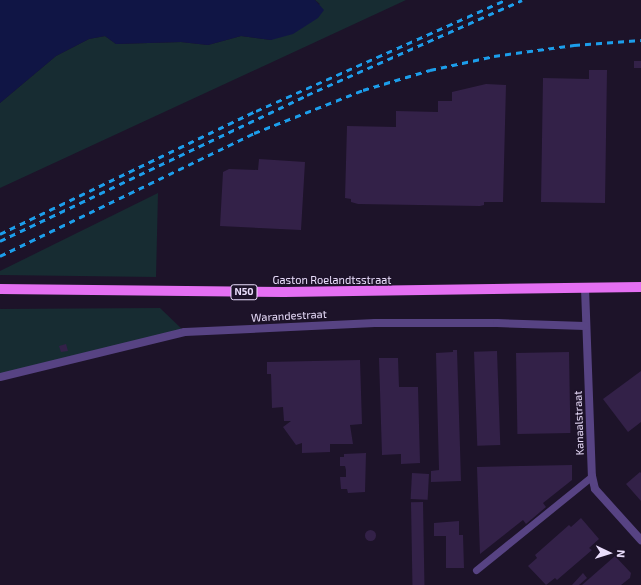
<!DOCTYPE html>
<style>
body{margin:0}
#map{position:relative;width:641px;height:585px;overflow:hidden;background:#1d1329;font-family:"Exo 2",sans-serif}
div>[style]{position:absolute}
.green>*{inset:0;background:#172c32}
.water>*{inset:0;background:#101545}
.building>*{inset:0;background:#332148;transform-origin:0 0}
.round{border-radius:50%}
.service>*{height:7px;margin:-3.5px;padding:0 3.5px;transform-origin:3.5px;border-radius:3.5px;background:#574383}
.minor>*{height:8px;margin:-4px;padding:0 4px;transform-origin:4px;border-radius:4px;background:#574383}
.primary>*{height:10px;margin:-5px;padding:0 5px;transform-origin:5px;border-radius:5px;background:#e46ff2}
.rail>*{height:3px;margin-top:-1.5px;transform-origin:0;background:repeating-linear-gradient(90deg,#1c9eeb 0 6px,transparent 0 11px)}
span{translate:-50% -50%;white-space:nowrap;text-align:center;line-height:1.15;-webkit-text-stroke:3px #1d1329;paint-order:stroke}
.shield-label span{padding:1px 3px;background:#1d1329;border:1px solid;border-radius:3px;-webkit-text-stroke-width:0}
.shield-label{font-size:10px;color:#eadefc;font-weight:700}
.street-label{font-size:11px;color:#eadefc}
.north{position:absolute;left:589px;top:533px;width:40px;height:40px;-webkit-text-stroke:3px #1d1329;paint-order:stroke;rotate:94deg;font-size:11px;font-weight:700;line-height:16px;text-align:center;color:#eadefc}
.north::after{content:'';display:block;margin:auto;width:14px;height:18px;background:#eadefc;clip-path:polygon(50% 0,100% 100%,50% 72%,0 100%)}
</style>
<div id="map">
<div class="green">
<i style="clip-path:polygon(315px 0,406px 0,0 188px,0 103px,56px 56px,89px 39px,105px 36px,116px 44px,181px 42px,208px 45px,241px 36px,271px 40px,320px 4px)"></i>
<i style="clip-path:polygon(158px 193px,156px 277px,0 275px,0 271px)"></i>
<i style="clip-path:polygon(160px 308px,185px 332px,0 377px,0 309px)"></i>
</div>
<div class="water">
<i style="clip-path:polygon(0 0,315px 0,324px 10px,318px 18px,293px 34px,271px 40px,241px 36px,208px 45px,181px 42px,116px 44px,105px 36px,89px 39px,56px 56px,0 103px)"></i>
</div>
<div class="building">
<i style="left:634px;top:61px;width:7px;height:7px"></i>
<i style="clip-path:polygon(589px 70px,607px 70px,605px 203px,541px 202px,543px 78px,589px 79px)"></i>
<i style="clip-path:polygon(486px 84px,506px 85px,503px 202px,484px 202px,484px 205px,480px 206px,358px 204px,351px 202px,351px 199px,345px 198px,347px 126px,396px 127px,396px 111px,438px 112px,438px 101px,452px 101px,452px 92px)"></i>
<i style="clip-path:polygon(259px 159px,305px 162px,301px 230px,220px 226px,223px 172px,229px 169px,258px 170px)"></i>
<i style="clip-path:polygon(66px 344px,68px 351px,61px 352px,59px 346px)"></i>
<i style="clip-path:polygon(453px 350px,457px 350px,461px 481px,431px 482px,431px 471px,439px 470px,436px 353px,453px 352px)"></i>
<i style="left:497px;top:351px;width:94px;height:23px;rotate:88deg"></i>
<i style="left:569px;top:352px;width:81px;height:53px;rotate:89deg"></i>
<i style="clip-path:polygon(379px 358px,398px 358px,399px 387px,418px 387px,420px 463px,401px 464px,401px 454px,382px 455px)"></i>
<i style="clip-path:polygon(360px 360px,362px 424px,350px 425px,353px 444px,330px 444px,330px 452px,302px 453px,302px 443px,296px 445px,283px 427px,291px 421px,284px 421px,283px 407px,272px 408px,271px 374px,267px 374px,267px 362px)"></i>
<i style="clip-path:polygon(641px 371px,641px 422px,628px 432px,603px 399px)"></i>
<i style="clip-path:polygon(366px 453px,365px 492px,348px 493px,347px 489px,341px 489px,340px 477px,346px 477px,346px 470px,345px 466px,340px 466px,340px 457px,344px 457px,344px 454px)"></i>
<i style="clip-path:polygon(572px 465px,572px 480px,543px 503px,546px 507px,526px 524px,523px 520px,480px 554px,477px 467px)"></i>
<i style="clip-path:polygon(640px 472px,641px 473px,641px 501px,626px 484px)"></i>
<i style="left:412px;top:473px;width:17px;height:26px;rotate:3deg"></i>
<i style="left:423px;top:502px;width:83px;height:12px;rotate:89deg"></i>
<i style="clip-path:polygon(581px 518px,599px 539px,589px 548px,592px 550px,557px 580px,555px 578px,546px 585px,528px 566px,537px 558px,535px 555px,569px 525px,571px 527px)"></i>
<i style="clip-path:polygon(459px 521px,459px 535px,463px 535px,464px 568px,446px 568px,446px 536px,434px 536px,434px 523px)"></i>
<i class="round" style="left:364.5px;top:529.5px;width:11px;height:11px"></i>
<i style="clip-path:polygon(615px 556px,631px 573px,630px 578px,621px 585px,582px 585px)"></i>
<i style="clip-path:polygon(583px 573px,587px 578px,579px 585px,572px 585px)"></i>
</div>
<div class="service">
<i style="left:476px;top:570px;width:149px;rotate:-39deg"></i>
</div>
<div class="minor">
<i style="left:585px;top:288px;width:188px;rotate:87.9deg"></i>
<i style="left:592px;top:476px;width:13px;rotate:77deg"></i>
<i style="left:595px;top:489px;width:69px;rotate:48deg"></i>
<i style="left:0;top:377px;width:190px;rotate:-13.7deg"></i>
<i style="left:185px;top:332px;width:190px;rotate:-2.7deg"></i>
<i style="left:375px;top:323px;width:122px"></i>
<i style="left:497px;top:323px;width:88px;rotate:2deg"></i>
</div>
<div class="primary">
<i style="left:0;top:289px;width:284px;rotate:0.6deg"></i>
<i style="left:284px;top:292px;width:357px;rotate:-0.8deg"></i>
</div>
<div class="rail">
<i style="left:0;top:234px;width:284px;rotate:-25.7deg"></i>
<i style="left:256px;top:111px;width:273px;rotate:-24deg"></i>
<i style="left:0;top:241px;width:340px;rotate:-25.4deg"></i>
<i style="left:307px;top:95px;width:235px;rotate:-23.8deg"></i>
<i style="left:0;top:256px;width:282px;rotate:-25.8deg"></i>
<i style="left:254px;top:133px;width:117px;rotate:-21.5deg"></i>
<i style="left:363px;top:90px;width:70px;rotate:-16.6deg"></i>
<i style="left:430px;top:70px;width:66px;rotate:-12.3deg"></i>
<i style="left:494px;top:56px;width:81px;rotate:-7.8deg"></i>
<i style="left:574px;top:45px;width:67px;rotate:-4.3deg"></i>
</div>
<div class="shield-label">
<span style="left:244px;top:292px">N50</span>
</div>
<div class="street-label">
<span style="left:332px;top:280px">Gaston Roelandtsstraat</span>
<span style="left:289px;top:316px;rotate:-3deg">Warandestraat</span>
<span style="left:579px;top:423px;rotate:-92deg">Kanaalstraat</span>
</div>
<div class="north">N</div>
</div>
